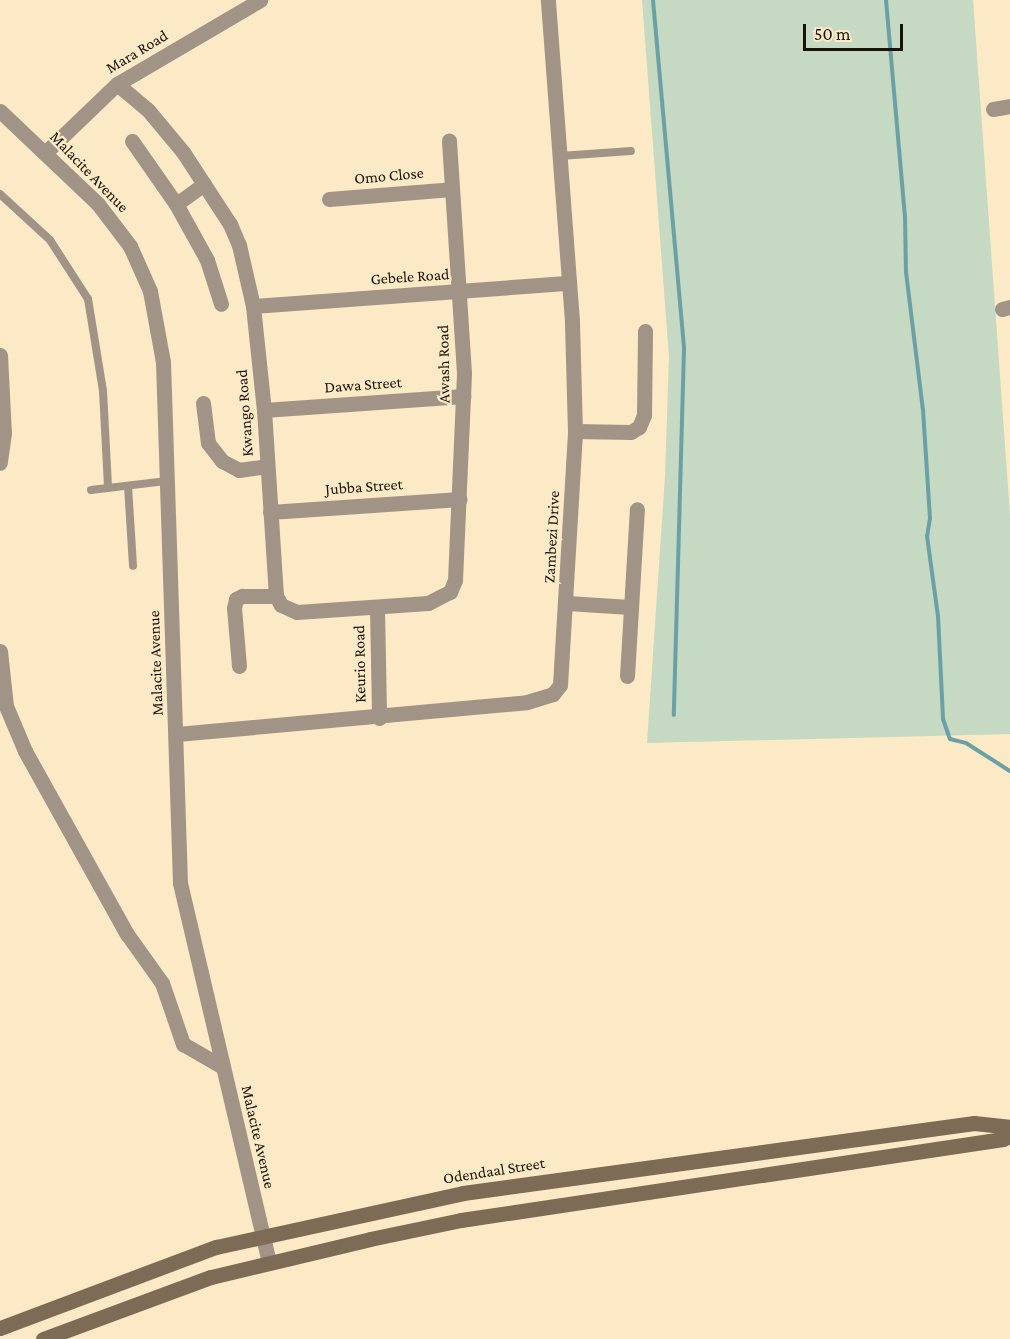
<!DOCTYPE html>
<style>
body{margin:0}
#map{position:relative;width:1010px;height:1339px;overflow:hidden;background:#fce9c6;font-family:"Crimson Pro",serif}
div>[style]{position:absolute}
.green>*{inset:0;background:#c5d9c3}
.stream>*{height:4px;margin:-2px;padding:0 2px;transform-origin:2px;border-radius:2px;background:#6ba1a4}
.lane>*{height:8px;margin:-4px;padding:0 4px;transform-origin:4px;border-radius:4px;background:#a19486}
.street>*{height:15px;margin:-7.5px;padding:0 7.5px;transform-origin:7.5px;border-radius:7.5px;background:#a19486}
.secondary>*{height:15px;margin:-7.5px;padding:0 7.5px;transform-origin:7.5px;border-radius:7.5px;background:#7d6b56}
span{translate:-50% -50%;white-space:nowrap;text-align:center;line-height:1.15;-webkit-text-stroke:4.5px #fce9c6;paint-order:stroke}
.street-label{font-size:16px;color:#191206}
.scale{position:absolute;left:803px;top:24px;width:100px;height:27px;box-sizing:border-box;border:3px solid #191206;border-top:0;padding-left:8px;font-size:18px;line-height:21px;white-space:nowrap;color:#191206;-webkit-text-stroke:4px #fce9c6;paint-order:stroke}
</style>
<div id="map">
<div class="green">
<i style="clip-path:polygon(642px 0,973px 0,1010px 515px,1010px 734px,647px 743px,665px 476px,669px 357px)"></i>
</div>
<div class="stream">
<i style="left:653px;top:0;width:350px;rotate:84.9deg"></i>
<i style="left:684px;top:349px;width:366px;rotate:91.6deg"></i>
<i style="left:886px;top:0;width:217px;rotate:85deg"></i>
<i style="left:905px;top:216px;width:56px;rotate:89deg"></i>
<i style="left:906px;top:272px;width:139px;rotate:83deg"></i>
<i style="left:923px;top:410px;width:108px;rotate:86.3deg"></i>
<i style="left:930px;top:518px;width:18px;rotate:99deg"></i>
<i style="left:927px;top:536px;width:81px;rotate:82.2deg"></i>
<i style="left:938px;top:616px;width:103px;rotate:87.2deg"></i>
<i style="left:943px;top:719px;width:21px;rotate:71deg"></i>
<i style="left:950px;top:739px;width:16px;rotate:14deg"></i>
<i style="left:966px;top:743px;width:52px;rotate:32.5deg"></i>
</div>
<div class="lane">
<i style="left:560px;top:156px;width:71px;rotate:-4deg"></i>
<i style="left:0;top:194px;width:68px;rotate:42.6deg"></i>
<i style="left:50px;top:240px;width:70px;rotate:57.2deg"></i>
<i style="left:88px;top:299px;width:93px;rotate:80.7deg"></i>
<i style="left:103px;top:391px;width:97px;rotate:87deg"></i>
<i style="left:128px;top:486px;width:80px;rotate:86.4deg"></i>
<i style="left:91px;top:490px;width:77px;rotate:-6.8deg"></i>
</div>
<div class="street">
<i style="left:117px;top:84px;width:40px;rotate:40deg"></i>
<i style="left:148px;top:110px;width:55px;rotate:50.2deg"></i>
<i style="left:183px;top:152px;width:86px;rotate:56.9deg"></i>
<i style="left:230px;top:224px;width:23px;rotate:67deg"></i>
<i style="left:239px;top:245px;width:63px;rotate:77.1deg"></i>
<i style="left:253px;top:306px;width:105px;rotate:84deg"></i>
<i style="left:264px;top:410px;width:186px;rotate:86.3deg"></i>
<i style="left:276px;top:596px;width:10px;rotate:61deg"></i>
<i style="left:281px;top:605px;width:17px;rotate:24deg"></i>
<i style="left:297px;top:612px;width:131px;rotate:-3.9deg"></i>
<i style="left:428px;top:603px;width:25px;rotate:-27deg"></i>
<i style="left:450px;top:592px;width:13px;rotate:-67deg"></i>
<i style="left:455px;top:580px;width:207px;rotate:-87.5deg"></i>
<i style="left:464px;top:373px;width:233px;rotate:-93.7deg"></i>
<i style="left:993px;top:109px;width:17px;rotate:-10deg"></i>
<i style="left:0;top:111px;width:135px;rotate:43.5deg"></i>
<i style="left:98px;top:204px;width:53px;rotate:52.7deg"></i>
<i style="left:130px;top:246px;width:49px;rotate:66deg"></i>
<i style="left:150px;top:291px;width:72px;rotate:79.6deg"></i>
<i style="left:163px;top:362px;width:521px;rotate:88.13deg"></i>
<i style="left:180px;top:883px;width:389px;rotate:76.8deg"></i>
<i style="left:132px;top:141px;width:77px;rotate:55.1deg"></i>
<i style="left:46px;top:152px;width:98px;rotate:-43.8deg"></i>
<i style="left:117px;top:84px;width:166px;rotate:-30.4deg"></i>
<i style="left:204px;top:184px;width:34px;rotate:144deg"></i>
<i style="left:176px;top:204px;width:64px;rotate:61deg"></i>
<i style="left:207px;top:260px;width:46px;rotate:72.3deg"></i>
<i style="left:329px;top:199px;width:123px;rotate:-4.6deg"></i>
<i style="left:253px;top:306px;width:317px;rotate:-4.2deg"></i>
<i style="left:1002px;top:309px;width:8px;rotate:-14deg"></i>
<i style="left:0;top:355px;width:78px;rotate:87.1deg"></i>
<i style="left:4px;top:433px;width:30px;rotate:98deg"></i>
<i style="left:203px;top:403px;width:40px;rotate:82.9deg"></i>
<i style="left:208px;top:443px;width:23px;rotate:52deg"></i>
<i style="left:222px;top:461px;width:19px;rotate:28deg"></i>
<i style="left:239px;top:470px;width:27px;rotate:-8deg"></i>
<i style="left:264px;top:410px;width:200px;rotate:-4deg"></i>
<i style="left:575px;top:431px;width:56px;rotate:1deg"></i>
<i style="left:631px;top:432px;width:9px;rotate:-32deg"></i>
<i style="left:639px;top:427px;width:13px;rotate:-67deg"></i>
<i style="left:644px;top:415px;width:84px;rotate:-89.3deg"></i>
<i style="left:270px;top:512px;width:190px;rotate:-3.9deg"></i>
<i style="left:567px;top:603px;width:63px;rotate:3.6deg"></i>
<i style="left:377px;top:609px;width:109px;rotate:88.9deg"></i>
<i style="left:0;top:651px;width:55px;rotate:83.8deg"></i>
<i style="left:6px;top:706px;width:49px;rotate:67.1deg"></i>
<i style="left:25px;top:751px;width:210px;rotate:60.9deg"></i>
<i style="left:127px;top:934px;width:60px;rotate:54.5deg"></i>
<i style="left:162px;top:983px;width:65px;rotate:71deg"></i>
<i style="left:183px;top:1044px;width:46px;rotate:29.9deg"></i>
<i style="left:239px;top:666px;width:58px;rotate:-94.9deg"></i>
<i style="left:234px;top:608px;width:9px;rotate:-77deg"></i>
<i style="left:236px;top:599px;width:7px;rotate:-27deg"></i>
<i style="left:242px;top:596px;width:34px"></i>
<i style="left:627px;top:676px;width:167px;rotate:-86.6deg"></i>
<i style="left:177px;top:734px;width:351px;rotate:-5.2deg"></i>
<i style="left:527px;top:702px;width:27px;rotate:-17deg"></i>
<i style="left:553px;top:694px;width:11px;rotate:-52deg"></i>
<i style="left:560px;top:685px;width:254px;rotate:-86.6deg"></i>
<i style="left:575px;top:431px;width:110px;rotate:-91.6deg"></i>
<i style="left:572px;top:321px;width:322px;rotate:-94.3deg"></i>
</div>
<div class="secondary">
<i style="left:0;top:1328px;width:231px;rotate:-20.6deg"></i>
<i style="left:216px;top:1247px;width:253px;rotate:-12.3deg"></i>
<i style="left:463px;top:1193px;width:516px;rotate:-7.8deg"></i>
<i style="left:974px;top:1123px;width:36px;rotate:6deg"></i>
<i style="left:43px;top:1339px;width:179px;rotate:-20.3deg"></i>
<i style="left:211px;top:1277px;width:163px;rotate:-13.4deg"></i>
<i style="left:370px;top:1239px;width:93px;rotate:-11.8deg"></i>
<i style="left:461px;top:1220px;width:548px;rotate:-8.5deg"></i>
<i style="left:1003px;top:1139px;width:8px;rotate:-30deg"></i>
</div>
<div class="street-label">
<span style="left:137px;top:52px;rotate:-31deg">Mara Road</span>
<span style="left:89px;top:172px;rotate:46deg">Malacite Avenue</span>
<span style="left:389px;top:176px;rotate:-5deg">Omo Close</span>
<span style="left:410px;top:277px;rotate:-4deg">Gebele Road</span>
<span style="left:444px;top:364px;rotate:-91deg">Awash Road</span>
<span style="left:363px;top:385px;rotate:-4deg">Dawa Street</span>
<span style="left:245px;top:413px;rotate:-94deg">Kwango Road</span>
<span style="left:364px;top:487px;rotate:-4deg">Jubba Street</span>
<span style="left:552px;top:537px;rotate:-87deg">Zambezi Drive</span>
<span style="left:156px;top:663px;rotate:-92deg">Malacite Avenue</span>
<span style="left:360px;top:664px;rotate:-91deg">Keurio Road</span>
<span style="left:258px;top:1137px;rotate:77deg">Malacite Avenue</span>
<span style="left:494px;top:1171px;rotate:-9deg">Odendaal Street</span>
</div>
<div class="scale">50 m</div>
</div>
